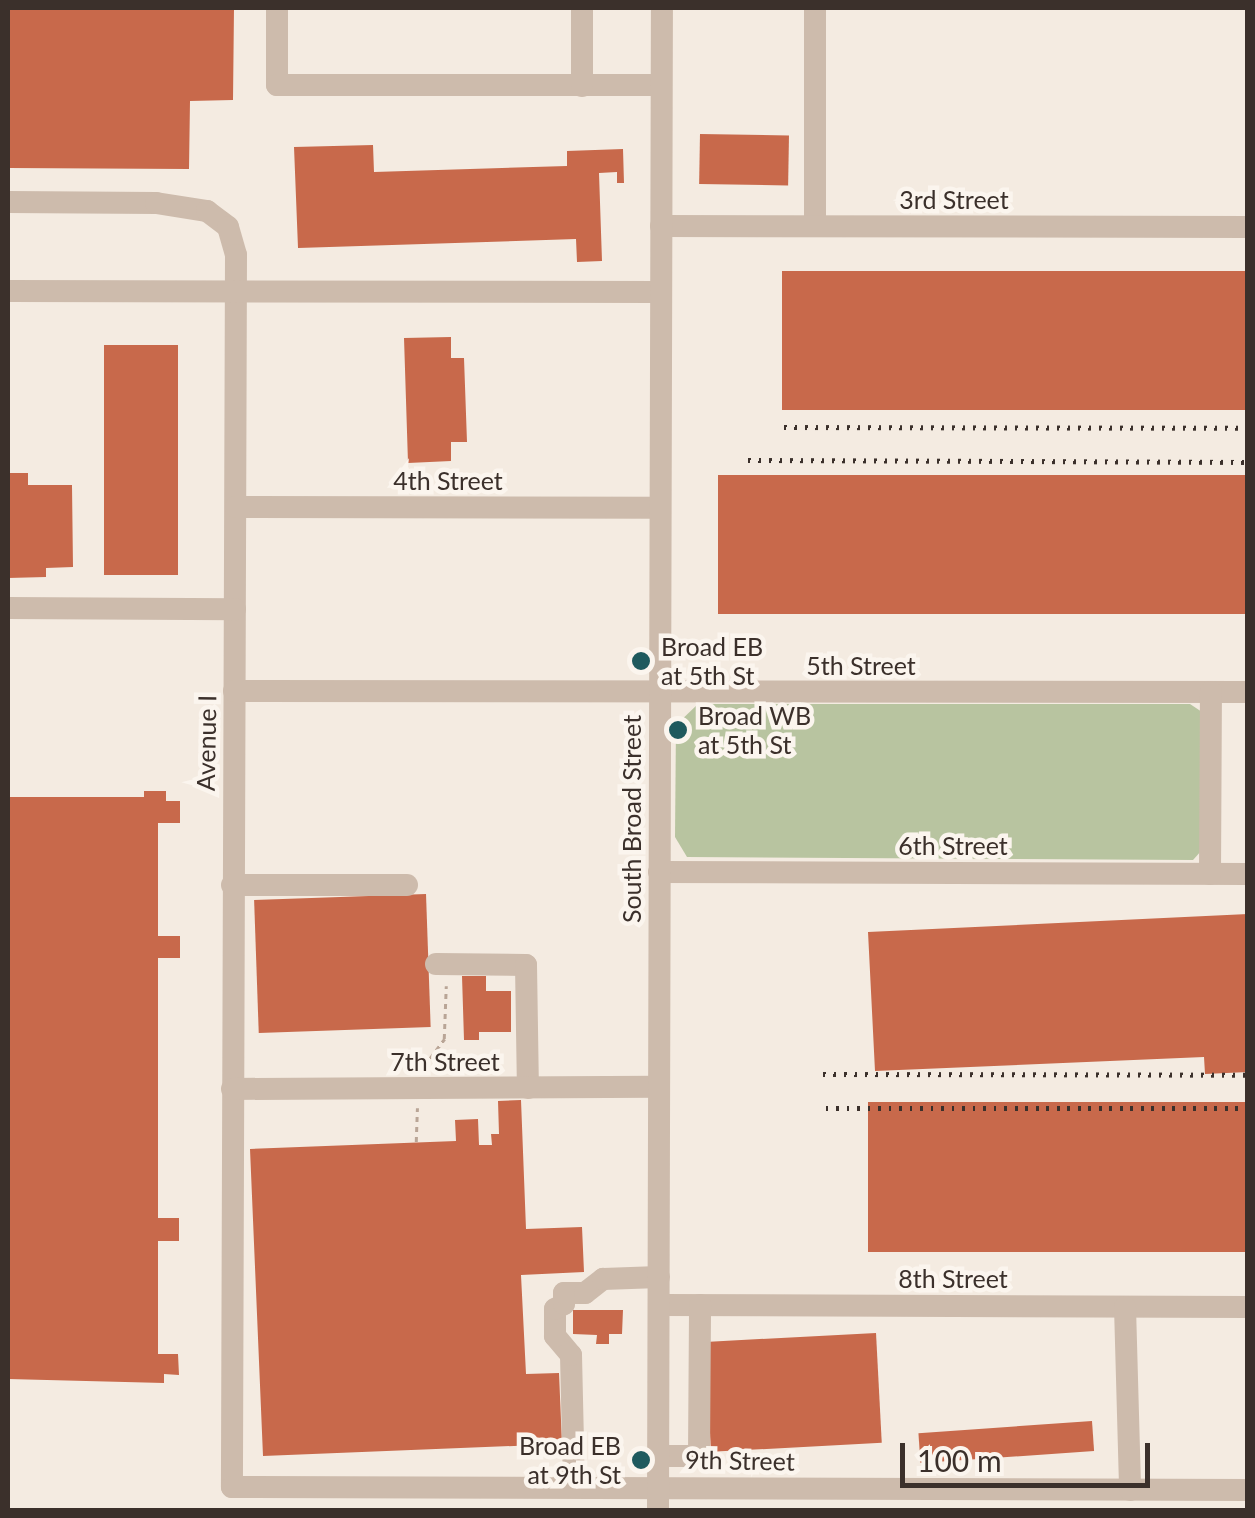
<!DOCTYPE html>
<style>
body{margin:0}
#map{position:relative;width:1255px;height:1518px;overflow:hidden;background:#f4ebe1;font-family:Lato,sans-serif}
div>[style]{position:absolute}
.green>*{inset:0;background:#b8c4a0}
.building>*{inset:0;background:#c8694b;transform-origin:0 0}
.path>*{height:2.5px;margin-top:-1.25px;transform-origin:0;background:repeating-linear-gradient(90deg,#b9a596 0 5px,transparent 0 10px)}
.minor>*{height:22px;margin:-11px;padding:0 11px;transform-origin:11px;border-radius:11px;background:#cdbbac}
.rail>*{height:5px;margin-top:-2.5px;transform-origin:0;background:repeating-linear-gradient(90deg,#3b302b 0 2.5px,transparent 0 10.5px)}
.dots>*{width:28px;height:28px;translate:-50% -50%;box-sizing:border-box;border:5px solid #fbf5ee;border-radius:50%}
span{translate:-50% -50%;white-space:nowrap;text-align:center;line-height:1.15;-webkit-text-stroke:9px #fbf5ee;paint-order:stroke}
.street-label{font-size:25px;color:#3b302b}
.poi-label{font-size:25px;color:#3b302b}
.left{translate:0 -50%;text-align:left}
.right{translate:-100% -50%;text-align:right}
.frame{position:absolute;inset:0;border:10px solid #3b302b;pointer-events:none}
.scale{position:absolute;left:900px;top:1443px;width:250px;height:45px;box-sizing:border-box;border:5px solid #3b302b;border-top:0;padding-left:12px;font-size:30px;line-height:35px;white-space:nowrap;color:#3b302b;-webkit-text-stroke:8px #fbf5ee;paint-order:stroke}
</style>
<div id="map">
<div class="green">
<i style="clip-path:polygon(698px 704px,1190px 704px,1202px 712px,1202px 850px,1193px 860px,687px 857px,675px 837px,676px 725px)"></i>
</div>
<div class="building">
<i style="clip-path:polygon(8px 8px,234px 8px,233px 100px,190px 101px,189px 169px,8px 168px)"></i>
<i style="left:700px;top:134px;width:89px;height:50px;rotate:1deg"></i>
<i style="clip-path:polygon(373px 145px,374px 172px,567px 166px,567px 151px,623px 149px,624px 183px,617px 183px,617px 172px,599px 173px,602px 261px,577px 262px,576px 239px,298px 248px,294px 147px)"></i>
<i style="left:782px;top:271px;width:466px;height:139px"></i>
<i style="clip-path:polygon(451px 337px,451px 358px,464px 358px,467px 442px,451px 442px,451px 461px,408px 463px,404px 338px)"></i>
<i style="left:104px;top:345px;width:74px;height:230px"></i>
<i style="clip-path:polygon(8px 473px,28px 473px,28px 485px,72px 485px,73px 567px,46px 568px,46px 577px,8px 578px)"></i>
<i style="left:718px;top:475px;width:530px;height:139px"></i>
<i style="clip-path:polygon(144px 791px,166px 791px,166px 801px,180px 801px,180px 823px,158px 823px,158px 936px,180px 936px,180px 958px,158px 958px,158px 1218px,179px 1218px,179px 1241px,158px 1241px,158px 1354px,178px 1354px,179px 1375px,164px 1374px,164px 1383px,8px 1379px,8px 797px,144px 797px)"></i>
<i style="left:426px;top:894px;width:133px;height:172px;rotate:88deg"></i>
<i style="clip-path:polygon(1248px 914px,1248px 1072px,1205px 1074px,1204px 1057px,875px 1071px,868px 932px)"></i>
<i style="clip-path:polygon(462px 976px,486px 976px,486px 991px,511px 991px,511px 1032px,479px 1032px,479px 1040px,464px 1040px)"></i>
<i style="clip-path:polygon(521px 1100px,526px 1229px,582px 1227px,584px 1272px,521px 1275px,526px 1374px,559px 1373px,562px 1444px,263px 1456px,250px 1149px,456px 1141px,455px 1120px,478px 1119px,479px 1145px,492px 1145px,491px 1134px,499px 1134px,498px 1101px)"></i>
<i style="left:1248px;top:1102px;width:150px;height:380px;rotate:90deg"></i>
<i style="clip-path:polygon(573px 1310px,623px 1310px,622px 1334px,609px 1334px,609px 1344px,596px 1344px,597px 1335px,573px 1334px)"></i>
<i style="left:876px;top:1333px;width:110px;height:171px;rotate:87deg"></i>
<i style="left:1092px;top:1421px;width:30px;height:174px;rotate:86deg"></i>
</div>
<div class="path">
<i style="left:424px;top:1066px;width:34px;rotate:-53deg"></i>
<i style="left:444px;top:1039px;width:53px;rotate:-87.8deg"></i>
<i style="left:416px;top:1142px;width:34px;rotate:-88deg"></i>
</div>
<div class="minor">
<i style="left:277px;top:8px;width:77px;rotate:90deg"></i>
<i style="left:277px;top:85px;width:384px"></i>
<i style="left:815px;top:8px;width:218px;rotate:90deg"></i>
<i style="left:582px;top:86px;width:78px;rotate:-90deg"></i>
<i style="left:8px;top:202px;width:148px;rotate:0.4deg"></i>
<i style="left:156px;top:203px;width:52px;rotate:8.9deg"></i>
<i style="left:207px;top:211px;width:26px;rotate:37deg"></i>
<i style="left:228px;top:227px;width:29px;rotate:74deg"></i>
<i style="left:236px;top:255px;width:1232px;rotate:90.19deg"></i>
<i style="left:232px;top:1487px;width:1016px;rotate:0.17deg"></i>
<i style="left:661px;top:226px;width:587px;rotate:0.1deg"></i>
<i style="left:8px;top:291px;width:652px;rotate:0.09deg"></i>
<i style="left:236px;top:507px;width:424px;rotate:0.1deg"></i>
<i style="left:8px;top:608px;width:227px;rotate:0.3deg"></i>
<i style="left:234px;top:691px;width:1014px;rotate:0.06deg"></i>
<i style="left:659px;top:872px;width:589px;rotate:0.19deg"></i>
<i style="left:1210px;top:874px;width:182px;rotate:-89.7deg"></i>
<i style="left:232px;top:885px;width:175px"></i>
<i style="left:436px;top:964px;width:90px;rotate:0.6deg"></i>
<i style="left:526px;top:965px;width:123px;rotate:89.1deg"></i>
<i style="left:232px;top:1089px;width:425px;rotate:-0.3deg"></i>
<i style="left:659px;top:1305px;width:589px;rotate:0.19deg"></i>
<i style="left:1125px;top:1307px;width:183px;rotate:88.4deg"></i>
<i style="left:659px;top:1456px;width:40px"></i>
<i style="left:699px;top:1456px;width:151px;rotate:-89.6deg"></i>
<i style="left:574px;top:1487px;width:132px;rotate:-91.3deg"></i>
<i style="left:571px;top:1355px;width:25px;rotate:-130deg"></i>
<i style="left:555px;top:1336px;width:27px;rotate:-90deg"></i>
<i style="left:555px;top:1309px;width:10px;rotate:-29deg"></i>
<i style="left:564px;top:1304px;width:11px;rotate:-90deg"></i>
<i style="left:564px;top:1293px;width:21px"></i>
<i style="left:585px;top:1293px;width:23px;rotate:-38deg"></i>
<i style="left:603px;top:1279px;width:56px;rotate:-2deg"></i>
<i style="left:658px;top:1510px;width:1502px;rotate:-89.85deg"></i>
</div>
<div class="rail">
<i style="left:784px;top:427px;width:464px;rotate:0.1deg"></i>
<i style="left:748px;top:460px;width:500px;rotate:0.23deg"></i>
<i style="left:823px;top:1074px;width:425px;rotate:0.1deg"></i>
<i style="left:826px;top:1108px;width:422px"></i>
</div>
<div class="dots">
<i style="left:641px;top:661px;background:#1f5a5e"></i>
<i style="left:678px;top:730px;background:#1f5a5e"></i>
<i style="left:641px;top:1460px;background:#1f5a5e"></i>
</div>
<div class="street-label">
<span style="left:954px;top:199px">3rd Street</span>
<span style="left:448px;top:480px">4th Street</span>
<span style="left:861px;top:665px">5th Street</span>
<span style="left:206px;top:743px;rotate:-89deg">Avenue I</span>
<span style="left:631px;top:819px;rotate:-90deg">South Broad Street</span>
<span style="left:953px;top:845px">6th Street</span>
<span style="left:445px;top:1061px">7th Street</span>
<span style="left:953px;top:1278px">8th Street</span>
<span style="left:740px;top:1460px;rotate:1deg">9th Street</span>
</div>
<div class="poi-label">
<span class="left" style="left:661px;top:661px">Broad EB<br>at 5th St</span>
<span class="left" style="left:698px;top:730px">Broad WB<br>at 5th St</span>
<span class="right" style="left:621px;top:1460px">Broad EB<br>at 9th St</span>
</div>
<div class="frame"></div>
<div class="scale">100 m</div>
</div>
